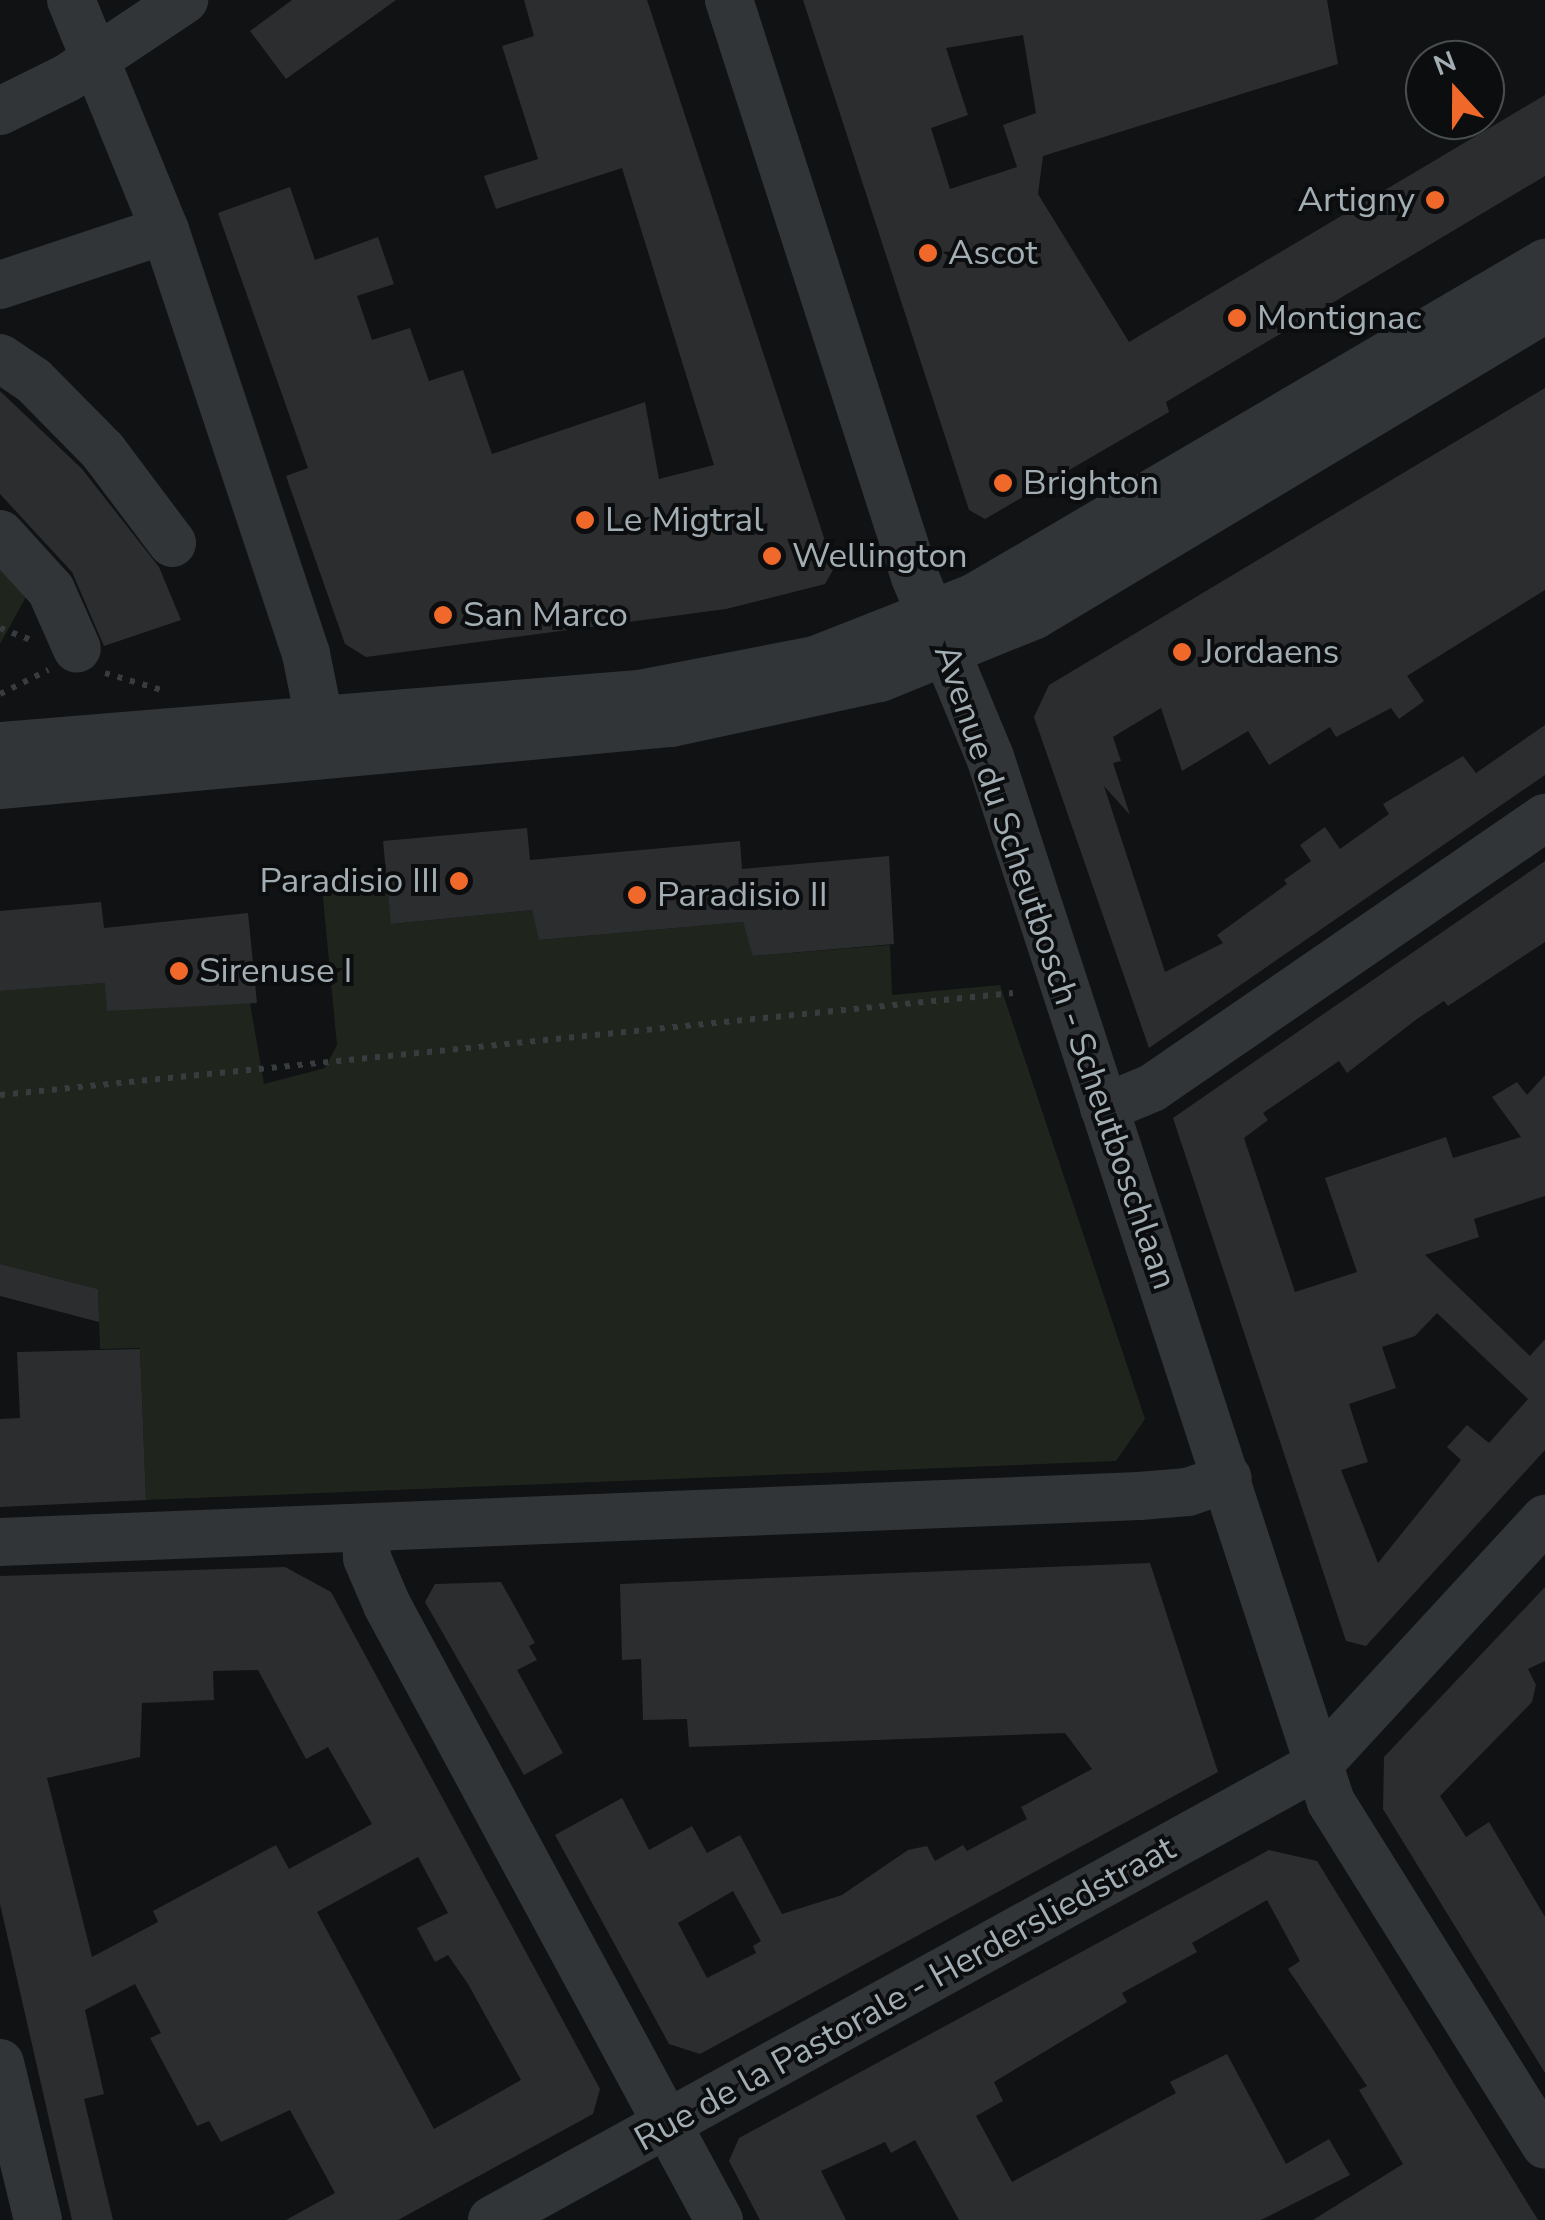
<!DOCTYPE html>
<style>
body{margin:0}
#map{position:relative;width:1545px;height:2220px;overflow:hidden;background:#111213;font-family:"Nunito Sans",sans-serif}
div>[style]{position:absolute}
.green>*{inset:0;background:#1f251d}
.building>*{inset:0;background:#2c2d2f}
.path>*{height:6px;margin-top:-3px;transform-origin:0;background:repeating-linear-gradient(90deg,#383c3f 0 5px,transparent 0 13px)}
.minor>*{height:48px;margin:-24px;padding:0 24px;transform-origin:24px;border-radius:24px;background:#323538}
.dots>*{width:28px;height:28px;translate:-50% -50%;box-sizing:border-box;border:5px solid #0c0d0e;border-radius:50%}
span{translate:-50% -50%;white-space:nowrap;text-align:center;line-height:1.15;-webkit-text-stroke:8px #0c0d0e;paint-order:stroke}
.poi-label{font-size:35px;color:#a2aeb3}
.right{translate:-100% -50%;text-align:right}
.left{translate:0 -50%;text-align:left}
.street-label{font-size:35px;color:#a2aeb3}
.north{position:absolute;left:1405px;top:40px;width:100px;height:100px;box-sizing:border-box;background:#0c0d0e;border:2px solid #484d50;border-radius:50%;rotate:339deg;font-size:28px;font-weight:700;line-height:40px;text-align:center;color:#a2aeb3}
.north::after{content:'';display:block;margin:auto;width:35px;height:45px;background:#f0692b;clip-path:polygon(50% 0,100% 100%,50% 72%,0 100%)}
</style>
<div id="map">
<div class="green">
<i style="clip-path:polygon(0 560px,27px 595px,0 644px)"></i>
<i style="clip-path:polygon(386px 872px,392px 924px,532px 910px,540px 940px,743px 922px,754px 956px,890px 945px,892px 995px,1000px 985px,1145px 1419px,1116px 1461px,146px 1500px,140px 1348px,100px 1349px,98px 1289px,0 1264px,0 991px,105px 983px,250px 1003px,264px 1084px,325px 1068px,337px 1045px,321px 877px)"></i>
</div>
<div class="building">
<i style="clip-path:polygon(292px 0,396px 0,286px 79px,250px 31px)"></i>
<i style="clip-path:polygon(524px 0,647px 0,834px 568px,825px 584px,726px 609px,366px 657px,345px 644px,286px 476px,308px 468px,218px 213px,290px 187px,315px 260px,378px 237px,394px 284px,357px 296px,372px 340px,410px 328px,429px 381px,463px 370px,492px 454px,645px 402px,659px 479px,714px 465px,622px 168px,496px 209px,484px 176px,538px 159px,502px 46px,534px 36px)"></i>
<i style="clip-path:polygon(evenodd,803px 0,1327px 0,1338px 64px,1043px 156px,1038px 194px,1129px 342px,1545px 95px,1545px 176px,1166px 402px,1169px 412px,985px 519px,969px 510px,803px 0,1023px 35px,1036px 113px,1003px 125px,1017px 167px,950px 189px,931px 128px,968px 115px,946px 48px,1023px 35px)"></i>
<i style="clip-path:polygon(1545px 388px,1545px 590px,1407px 676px,1424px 701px,1399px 719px,1391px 708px,1336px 737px,1330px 727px,1269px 765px,1248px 731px,1182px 771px,1161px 708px,1113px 737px,1121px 761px,1113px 763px,1130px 815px,1104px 786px,1165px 972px,1223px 943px,1217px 935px,1287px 884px,1284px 880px,1311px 861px,1300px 845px,1325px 827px,1340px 849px,1389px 814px,1383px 804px,1463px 756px,1476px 773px,1545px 725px,1545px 775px,1149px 1048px,1034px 717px,1049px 685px)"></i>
<i style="clip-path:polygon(0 391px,82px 469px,159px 567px,181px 620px,104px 646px,72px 572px,0 494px)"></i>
<i style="clip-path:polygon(527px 828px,530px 860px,740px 841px,742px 869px,889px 856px,894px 944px,753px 956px,743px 922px,539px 940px,532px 910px,391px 924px,383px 841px)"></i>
<i style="clip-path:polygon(evenodd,1545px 861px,1545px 942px,1448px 1006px,1444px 1001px,1417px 1019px,1347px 1073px,1339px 1061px,1263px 1113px,1268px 1120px,1244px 1138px,1295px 1292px,1357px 1272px,1325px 1178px,1446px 1137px,1453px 1158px,1521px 1137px,1492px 1097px,1517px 1082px,1527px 1095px,1545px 1075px,1545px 1196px,1474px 1219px,1479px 1237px,1425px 1255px,1530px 1356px,1545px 1339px,1545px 1450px,1366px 1646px,1346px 1641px,1173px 1118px,1545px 861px,1437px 1313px,1528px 1399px,1489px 1443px,1467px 1425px,1447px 1447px,1461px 1460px,1378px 1563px,1341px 1470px,1368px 1462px,1349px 1404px,1396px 1388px,1382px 1347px,1415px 1336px,1437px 1313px)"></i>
<i style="clip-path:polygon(101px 902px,104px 928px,248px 913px,257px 1003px,107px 1011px,105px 983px,0 991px,0 911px)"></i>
<i style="clip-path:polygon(0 1264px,98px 1289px,99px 1322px,0 1296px)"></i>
<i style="clip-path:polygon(140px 1349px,146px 1500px,0 1507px,0 1419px,20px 1418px,17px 1352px)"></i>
<i style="clip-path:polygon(evenodd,1150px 1563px,1218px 1772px,700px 2054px,669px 2044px,555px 1835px,622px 1798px,649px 1850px,692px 1826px,707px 1853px,740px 1835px,782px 1914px,842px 1895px,908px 1850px,927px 1846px,935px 1861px,963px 1845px,967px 1851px,1027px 1819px,1021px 1807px,1092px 1769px,1065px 1733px,689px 1747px,687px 1719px,643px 1720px,641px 1659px,622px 1660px,620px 1584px,1150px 1563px,733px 1891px,761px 1941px,753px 1946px,756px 1953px,707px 1978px,678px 1923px,733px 1891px)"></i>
<i style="clip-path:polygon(evenodd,285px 1567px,331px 1592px,600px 2089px,593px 2114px,398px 2220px,286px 2220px,335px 2193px,290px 2110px,221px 2142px,209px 2121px,197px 2126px,150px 2038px,161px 2033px,135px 1984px,85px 2010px,104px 2094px,84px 2099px,113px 2220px,72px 2220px,0 1904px,0 1576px,285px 1567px,258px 1670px,306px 1759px,328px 1747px,372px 1824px,289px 1869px,276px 1845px,153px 1911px,158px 1922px,92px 1957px,47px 1778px,140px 1757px,142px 1703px,214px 1700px,213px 1671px,258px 1670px,285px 1567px,418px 1857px,448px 1913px,417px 1928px,435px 1962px,448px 1955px,468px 1984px,521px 2080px,434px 2129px,317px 1912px,418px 1857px)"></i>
<i style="clip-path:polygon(501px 1582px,535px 1643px,529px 1646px,537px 1660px,517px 1670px,563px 1753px,524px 1775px,425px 1602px,435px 1584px)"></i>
<i style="clip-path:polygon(1545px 1587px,1545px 1661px,1528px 1669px,1536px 1685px,1532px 1702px,1440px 1796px,1466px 1837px,1489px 1822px,1545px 1917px,1545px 2073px,1383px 1809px,1384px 1757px)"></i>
<i style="clip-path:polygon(1269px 1850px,1317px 1861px,1538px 2220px,1313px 2220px,1403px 2164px,1359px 2090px,1367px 2086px,1288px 1969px,1300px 1961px,1267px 1900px,1192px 1943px,1197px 1952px,1122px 1993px,1127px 2002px,994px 2082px,1003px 2101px,976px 2116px,1012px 2182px,1176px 2093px,1170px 2082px,1227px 2054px,1286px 2164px,1329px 2139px,1350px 2175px,1261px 2220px,959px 2220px,915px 2140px,891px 2153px,885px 2142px,821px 2171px,846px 2220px,760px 2220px,729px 2161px,739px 2138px)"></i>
</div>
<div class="path">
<i style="left:0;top:628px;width:33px;rotate:21deg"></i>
<i style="left:105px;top:673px;width:63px;rotate:16.7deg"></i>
<i style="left:0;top:694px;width:54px;rotate:-26.6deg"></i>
<i style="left:0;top:1095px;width:1018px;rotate:-5.75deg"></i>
</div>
<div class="minor">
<i style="left:71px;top:0;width:248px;rotate:67.8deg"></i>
<i style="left:165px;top:230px;width:447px;rotate:71.6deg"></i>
<i style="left:306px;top:654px;width:96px;rotate:78.6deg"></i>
<i style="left:729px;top:0;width:606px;rotate:72.13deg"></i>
<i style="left:915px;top:577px;width:195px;rotate:67.4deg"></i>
<i style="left:990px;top:757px;width:1099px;rotate:71.93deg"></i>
<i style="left:1331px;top:1802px;width:404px;rotate:58deg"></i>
<i style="left:0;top:111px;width:75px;rotate:-26.2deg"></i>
<i style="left:67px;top:78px;width:141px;rotate:-33.7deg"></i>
<i style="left:0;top:285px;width:174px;rotate:-18.4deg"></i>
<i style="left:0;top:358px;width:40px;rotate:34deg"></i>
<i style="left:33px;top:380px;width:100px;rotate:45.4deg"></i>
<i style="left:103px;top:451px;width:115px;rotate:53.1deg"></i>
<i style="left:0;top:534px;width:76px;rotate:47.7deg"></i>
<i style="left:51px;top:590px;width:64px;rotate:66.2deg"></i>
<i style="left:0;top:746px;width:641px;rotate:-4.65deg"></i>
<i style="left:639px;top:694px;width:179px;rotate:-10.9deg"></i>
<i style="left:815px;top:660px;width:172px;rotate:-21.5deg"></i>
<i style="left:975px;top:597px;width:661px;rotate:-30.37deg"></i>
<i style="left:0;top:785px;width:674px;rotate:-5.28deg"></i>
<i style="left:671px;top:723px;width:214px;rotate:-12.2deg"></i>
<i style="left:880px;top:678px;width:167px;rotate:-22.1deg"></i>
<i style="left:1035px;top:615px;width:595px;rotate:-30.96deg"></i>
<i style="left:1104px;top:1108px;width:52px;rotate:-22.6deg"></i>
<i style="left:1152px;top:1088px;width:477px;rotate:-34.5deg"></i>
<i style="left:365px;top:1528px;width:30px;rotate:86deg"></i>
<i style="left:367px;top:1558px;width:51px;rotate:66.9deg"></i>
<i style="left:387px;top:1605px;width:699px;rotate:61.64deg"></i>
<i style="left:0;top:1542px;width:1140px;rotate:-2.31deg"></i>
<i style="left:1139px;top:1496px;width:49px;rotate:-4.7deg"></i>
<i style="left:1188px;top:1492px;width:42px;rotate:-19.3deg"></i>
<i style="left:0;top:2063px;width:162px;rotate:76.4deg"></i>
<i style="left:492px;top:2220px;width:943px;rotate:-28.85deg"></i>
<i style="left:1318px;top:1765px;width:335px;rotate:-47.3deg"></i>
</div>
<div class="dots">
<i style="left:1435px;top:200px;background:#f0692b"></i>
<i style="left:928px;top:253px;background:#f0692b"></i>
<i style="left:1237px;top:318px;background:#f0692b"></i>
<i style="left:1003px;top:483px;background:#f0692b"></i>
<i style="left:585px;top:520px;background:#f0692b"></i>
<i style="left:772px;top:556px;background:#f0692b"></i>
<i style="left:443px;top:615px;background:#f0692b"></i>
<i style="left:1182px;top:652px;background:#f0692b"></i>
<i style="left:459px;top:881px;background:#f0692b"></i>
<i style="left:637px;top:895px;background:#f0692b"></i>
<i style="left:179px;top:971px;background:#f0692b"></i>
</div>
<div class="poi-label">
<span class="right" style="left:1415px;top:200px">Artigny</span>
<span class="left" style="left:948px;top:253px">Ascot</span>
<span class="left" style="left:1257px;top:318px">Montignac</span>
<span class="left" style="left:1023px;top:483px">Brighton</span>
<span class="left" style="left:605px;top:520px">Le Migtral</span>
<span class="left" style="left:792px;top:556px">Wellington</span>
<span class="left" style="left:463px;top:615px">San Marco</span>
<span class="left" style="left:1202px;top:652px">Jordaens</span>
<span class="right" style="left:439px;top:881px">Paradisio III</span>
<span class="left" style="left:657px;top:895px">Paradisio II</span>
<span class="left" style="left:199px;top:971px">Sirenuse I</span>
</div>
<div class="street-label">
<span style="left:1055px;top:967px;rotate:71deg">Avenue du Scheutbosch - Scheutboschlaan</span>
<span style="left:905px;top:1994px;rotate:-29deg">Rue de la Pastorale - Herdersliedstraat</span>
</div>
<div class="north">N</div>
</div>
